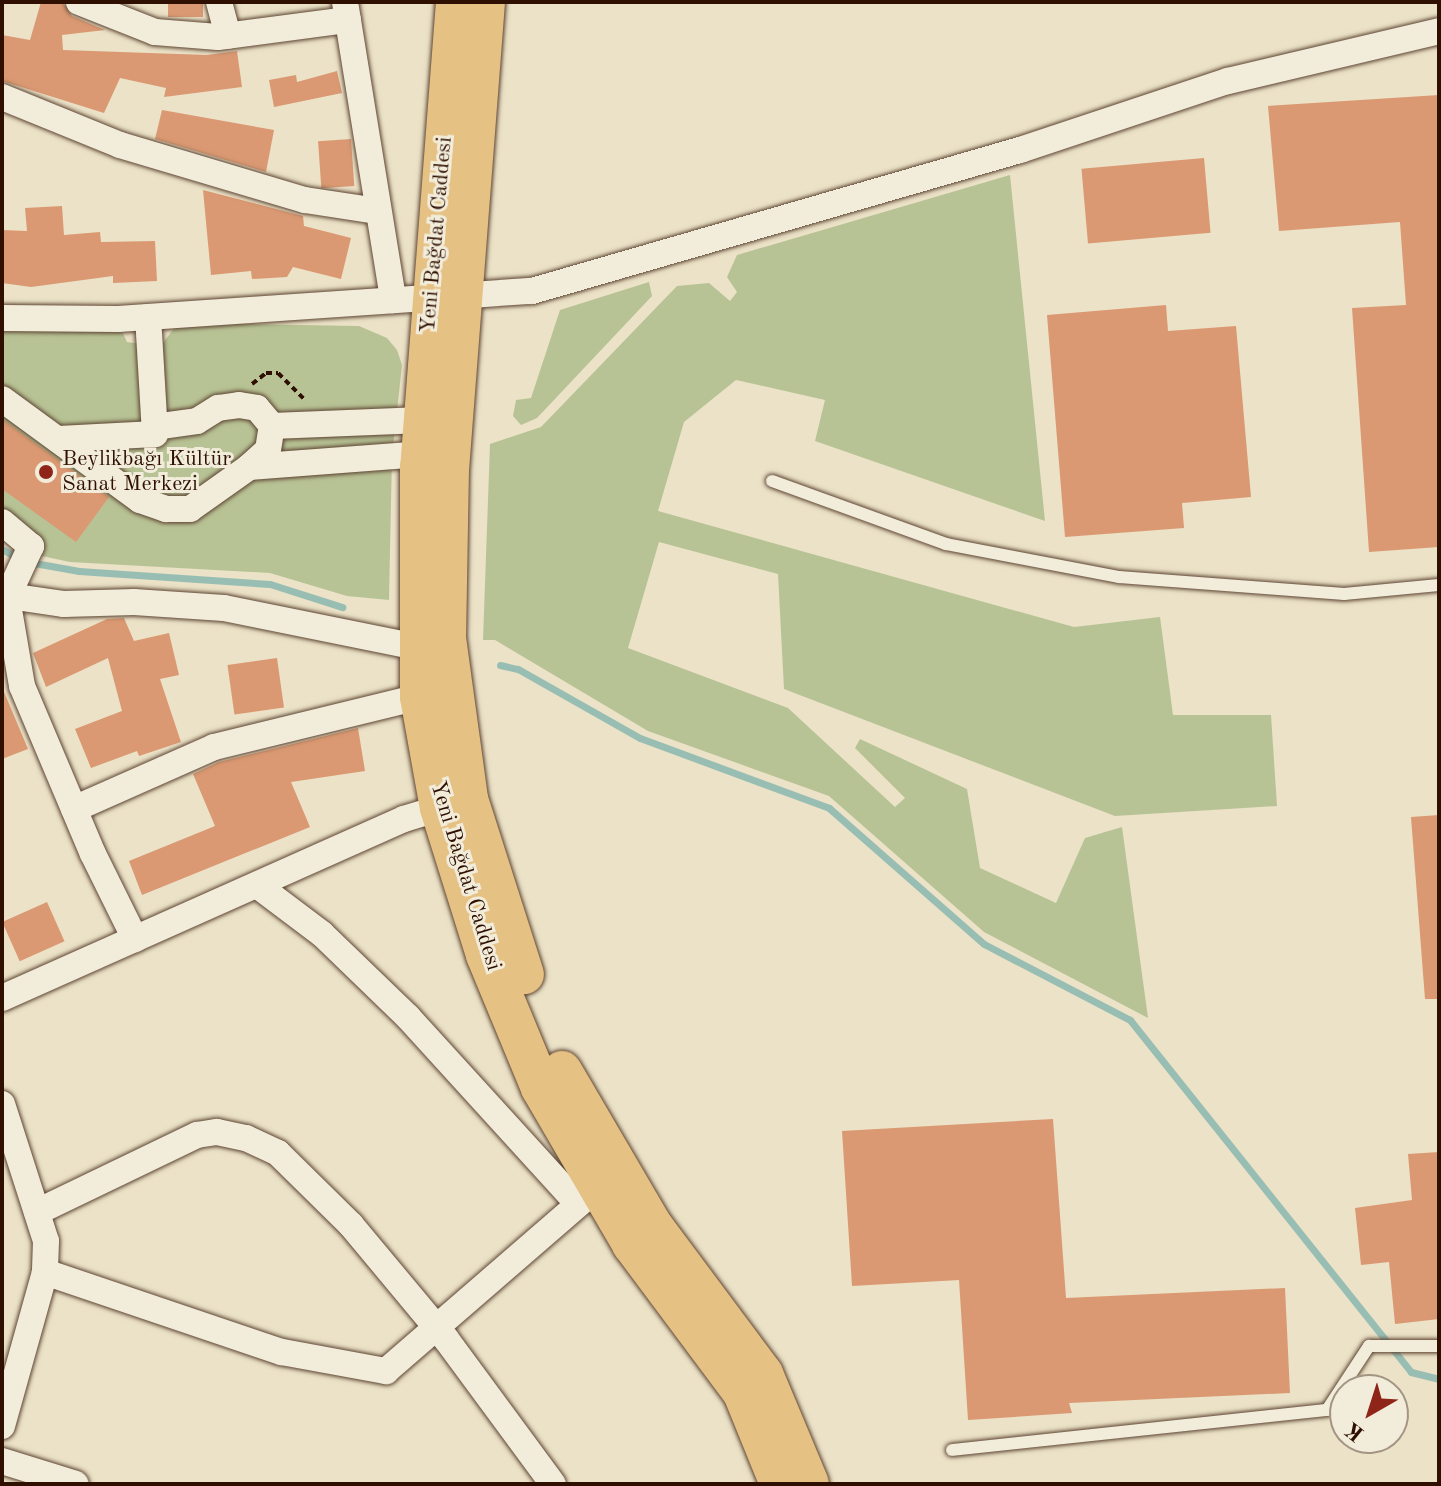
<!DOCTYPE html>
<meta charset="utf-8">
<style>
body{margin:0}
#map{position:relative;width:1441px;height:1486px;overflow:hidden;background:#ebe2c7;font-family:"Old Standard TT",serif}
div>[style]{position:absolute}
.green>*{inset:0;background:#b8c395}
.stream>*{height:7px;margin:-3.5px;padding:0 3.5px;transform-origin:3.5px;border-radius:3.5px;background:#98beb3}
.building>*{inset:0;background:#da9972;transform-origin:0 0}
.path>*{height:4px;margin-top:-2px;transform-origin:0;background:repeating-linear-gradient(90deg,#2e0f00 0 6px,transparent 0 10px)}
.roads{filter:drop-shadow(0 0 2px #5d4432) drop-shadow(0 0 2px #5d4432)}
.lane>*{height:12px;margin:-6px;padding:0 6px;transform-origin:6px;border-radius:6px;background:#f2ecdb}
.street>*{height:26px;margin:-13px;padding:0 13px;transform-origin:13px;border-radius:13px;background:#f2ecdb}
.primary>*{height:40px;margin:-20px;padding:0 20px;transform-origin:20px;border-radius:20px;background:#e6c184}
.dots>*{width:22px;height:22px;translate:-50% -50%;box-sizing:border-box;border:4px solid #f2ecdb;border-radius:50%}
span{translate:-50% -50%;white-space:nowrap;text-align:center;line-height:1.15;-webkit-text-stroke:6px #f2ecdb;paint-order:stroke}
.street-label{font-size:22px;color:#2e0f00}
.poi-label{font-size:22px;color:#2e0f00}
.left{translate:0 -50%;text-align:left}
.frame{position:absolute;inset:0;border:4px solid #2e0f00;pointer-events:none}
.north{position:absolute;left:1329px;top:1374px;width:80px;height:80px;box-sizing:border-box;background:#f2ecdb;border:2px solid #a49483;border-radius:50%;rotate:219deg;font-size:22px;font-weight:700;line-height:32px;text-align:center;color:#2e0f00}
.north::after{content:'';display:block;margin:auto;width:28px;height:36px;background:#8f2418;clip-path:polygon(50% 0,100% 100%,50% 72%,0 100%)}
</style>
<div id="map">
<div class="green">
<i style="clip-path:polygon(1010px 175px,1045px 521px,815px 441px,825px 400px,736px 380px,684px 422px,658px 511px,1074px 627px,1160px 617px,1173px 715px,1271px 715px,1277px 806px,1115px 816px,784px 689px,778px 574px,659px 542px,628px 648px,788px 708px,895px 807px,905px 798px,855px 748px,860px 739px,967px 789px,980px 868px,1056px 903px,1085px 838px,1122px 827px,1148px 1018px,984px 932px,829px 796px,648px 731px,495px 640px,483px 640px,490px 444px,541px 427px,677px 286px,709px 283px,730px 301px,737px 292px,727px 277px,737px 255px)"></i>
<i style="clip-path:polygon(649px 282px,652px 296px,537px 418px,521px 425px,513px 416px,516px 400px,531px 398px,560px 310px)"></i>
<i style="clip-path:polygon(178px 323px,359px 326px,387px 338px,397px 350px,402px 365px,392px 456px,389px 600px,347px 596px,270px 573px,70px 562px,23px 552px,2px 540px,2px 325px,120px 327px,127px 342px,160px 347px)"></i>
</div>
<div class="stream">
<i style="left:2px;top:549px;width:24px;rotate:30deg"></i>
<i style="left:23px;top:561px;width:57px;rotate:10.1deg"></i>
<i style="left:79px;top:571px;width:191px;rotate:3.9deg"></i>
<i style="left:270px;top:584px;width:76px;rotate:17.7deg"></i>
<i style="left:500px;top:665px;width:18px;rotate:13deg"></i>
<i style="left:518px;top:669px;width:140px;rotate:29.5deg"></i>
<i style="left:640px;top:738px;width:202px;rotate:20.3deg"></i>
<i style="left:829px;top:808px;width:206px;rotate:41.3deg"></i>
<i style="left:984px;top:944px;width:165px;rotate:27.5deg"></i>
<i style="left:1130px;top:1020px;width:450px;rotate:51.4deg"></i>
<i style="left:1411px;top:1372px;width:29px;rotate:14deg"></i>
</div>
<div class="building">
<i style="clip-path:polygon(41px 2px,63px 3px,72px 16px,105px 30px,62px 35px,63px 50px,207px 55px,237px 51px,242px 87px,164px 97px,166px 88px,120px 78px,104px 113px,2px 81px,2px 35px,30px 40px)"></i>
<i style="left:168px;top:2px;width:35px;height:15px"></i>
<i style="clip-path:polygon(337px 71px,342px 93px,274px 107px,269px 80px,296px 75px,297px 82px)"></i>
<i style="clip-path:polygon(1439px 95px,1439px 547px,1369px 552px,1352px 308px,1406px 305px,1400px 222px,1279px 231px,1268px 106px)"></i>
<i style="clip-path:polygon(162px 110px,274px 130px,266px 172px,155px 139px)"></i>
<i style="left:351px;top:139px;width:47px;height:33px;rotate:86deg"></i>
<i style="left:1204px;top:158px;width:75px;height:123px;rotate:85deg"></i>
<i style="clip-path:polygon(203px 190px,303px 216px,304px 226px,351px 238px,341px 279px,293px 267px,287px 277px,252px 279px,251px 271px,211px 275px)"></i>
<i style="clip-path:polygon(62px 206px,64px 235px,100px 232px,101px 242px,155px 241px,157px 281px,113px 283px,113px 276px,31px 287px,2px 283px,2px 230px,27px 231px,25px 208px)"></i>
<i style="clip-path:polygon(1166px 305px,1168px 331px,1236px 326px,1251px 497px,1182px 503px,1184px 528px,1065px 537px,1047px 315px)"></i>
<i style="clip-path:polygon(2px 419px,109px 497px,76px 542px,2px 489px)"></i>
<i style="clip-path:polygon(124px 618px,134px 641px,169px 633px,179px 675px,160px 679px,181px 742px,139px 756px,137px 751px,91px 768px,75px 729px,122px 711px,108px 658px,46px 687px,33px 653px,107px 619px)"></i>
<i style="left:277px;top:658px;width:50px;height:50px;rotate:82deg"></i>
<i style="clip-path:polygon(2px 687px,28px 749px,2px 759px)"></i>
<i style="clip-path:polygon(358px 728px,365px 771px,291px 782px,310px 827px,142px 895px,129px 861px,215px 826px,193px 774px,219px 762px)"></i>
<i style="clip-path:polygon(1439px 815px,1439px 999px,1425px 999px,1411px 817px)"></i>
<i style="left:47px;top:902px;width:43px;height:49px;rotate:66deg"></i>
<i style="clip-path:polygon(1053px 1119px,1066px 1298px,1285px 1288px,1290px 1393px,1069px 1403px,1072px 1413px,968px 1420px,959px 1280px,852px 1286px,842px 1131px)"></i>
<i style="clip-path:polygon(1439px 1152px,1439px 1319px,1395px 1324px,1389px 1262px,1361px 1265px,1355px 1208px,1412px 1200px,1408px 1154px)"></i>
</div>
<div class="path">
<i style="left:252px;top:384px;width:18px;rotate:-38deg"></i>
<i style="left:266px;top:373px;width:12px"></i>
<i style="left:278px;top:373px;width:37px;rotate:45deg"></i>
</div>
<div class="roads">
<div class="lane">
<i style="left:772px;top:481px;width:185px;rotate:19.9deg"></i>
<i style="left:946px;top:544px;width:176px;rotate:10.8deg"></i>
<i style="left:1119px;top:577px;width:226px;rotate:4.3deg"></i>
<i style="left:1344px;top:594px;width:95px;rotate:-5.4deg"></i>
<i style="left:952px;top:1450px;width:377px;rotate:-6.1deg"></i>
<i style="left:1327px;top:1410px;width:77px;rotate:-56.7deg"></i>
<i style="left:1369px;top:1346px;width:70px"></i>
</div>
<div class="street">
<i style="left:79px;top:2px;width:82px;rotate:21.5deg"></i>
<i style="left:155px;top:32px;width:63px;rotate:4.5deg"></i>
<i style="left:218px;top:37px;width:131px;rotate:-7.5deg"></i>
<i style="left:219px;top:2px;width:35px;rotate:75deg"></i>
<i style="left:345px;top:2px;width:302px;rotate:80.8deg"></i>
<i style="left:2px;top:97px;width:127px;rotate:22.1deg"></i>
<i style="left:120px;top:145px;width:193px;rotate:16.6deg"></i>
<i style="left:305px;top:200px;width:74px;rotate:8.6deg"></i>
<i style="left:2px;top:318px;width:116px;rotate:0.5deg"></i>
<i style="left:118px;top:319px;width:415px;rotate:-3.9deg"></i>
<i style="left:532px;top:291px;width:508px;rotate:-16.12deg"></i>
<i style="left:1020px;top:150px;width:219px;rotate:-18.4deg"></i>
<i style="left:1228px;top:81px;width:217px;rotate:-13.3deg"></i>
<i style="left:2px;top:399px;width:171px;rotate:36.2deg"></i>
<i style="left:140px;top:500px;width:28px;rotate:19deg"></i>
<i style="left:166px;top:509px;width:24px"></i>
<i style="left:190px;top:509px;width:72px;rotate:-35.4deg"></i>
<i style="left:249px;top:467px;width:172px;rotate:-4.3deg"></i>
<i style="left:154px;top:427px;width:43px;rotate:-7.9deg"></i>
<i style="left:197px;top:421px;width:25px;rotate:-32deg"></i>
<i style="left:218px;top:408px;width:21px;rotate:-8deg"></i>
<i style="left:239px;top:405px;width:18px;rotate:9deg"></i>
<i style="left:257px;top:408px;width:23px;rotate:50deg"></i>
<i style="left:59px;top:439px;width:96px;rotate:-3deg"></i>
<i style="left:155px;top:434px;width:117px;rotate:-93.4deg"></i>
<i style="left:249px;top:467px;width:25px;rotate:-42deg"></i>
<i style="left:268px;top:450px;width:24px;rotate:-81deg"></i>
<i style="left:272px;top:426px;width:151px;rotate:-2.3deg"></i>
<i style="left:2px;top:522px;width:38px;rotate:40deg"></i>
<i style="left:31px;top:546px;width:57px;rotate:114.8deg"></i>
<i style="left:7px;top:598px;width:89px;rotate:80.3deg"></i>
<i style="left:22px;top:686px;width:182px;rotate:67.1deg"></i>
<i style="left:93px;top:854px;width:95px;rotate:63.7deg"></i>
<i style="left:2px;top:595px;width:63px;rotate:8.3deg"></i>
<i style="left:64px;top:604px;width:70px;rotate:-1.6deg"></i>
<i style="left:134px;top:602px;width:90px;rotate:3.8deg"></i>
<i style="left:224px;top:608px;width:198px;rotate:11.4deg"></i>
<i style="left:74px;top:809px;width:153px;rotate:-23.9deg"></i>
<i style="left:214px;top:747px;width:228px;rotate:-13.7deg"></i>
<i style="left:257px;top:885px;width:81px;rotate:37deg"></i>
<i style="left:322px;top:934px;width:120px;rotate:44deg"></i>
<i style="left:408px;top:1017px;width:251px;rotate:47.7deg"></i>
<i style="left:2px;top:998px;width:440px;rotate:-24deg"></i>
<i style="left:404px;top:819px;width:51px;rotate:-17deg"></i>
<i style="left:2px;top:1104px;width:144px;rotate:72.2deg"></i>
<i style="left:46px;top:1241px;width:31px;rotate:92deg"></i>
<i style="left:45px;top:1272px;width:160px;rotate:105.6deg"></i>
<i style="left:37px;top:1212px;width:178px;rotate:-25.7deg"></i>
<i style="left:197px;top:1135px;width:20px;rotate:-9deg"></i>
<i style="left:217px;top:1132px;width:30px;rotate:12deg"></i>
<i style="left:246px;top:1138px;width:35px;rotate:25deg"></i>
<i style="left:278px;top:1153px;width:103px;rotate:44.6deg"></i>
<i style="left:351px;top:1225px;width:148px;rotate:50.2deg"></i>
<i style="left:446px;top:1339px;width:180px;rotate:53.6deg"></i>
<i style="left:45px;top:1272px;width:250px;rotate:18.7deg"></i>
<i style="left:282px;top:1352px;width:106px;rotate:10.4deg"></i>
<i style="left:386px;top:1371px;width:278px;rotate:-40.9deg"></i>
<i style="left:2px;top:1461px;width:77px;rotate:17.3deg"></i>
</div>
<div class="primary">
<i style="left:456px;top:2px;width:466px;rotate:94.4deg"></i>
<i style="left:420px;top:467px;width:230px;rotate:90deg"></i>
<i style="left:420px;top:697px;width:113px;rotate:79.8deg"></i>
<i style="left:440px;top:808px;width:154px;rotate:72.6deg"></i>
<i style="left:486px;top:955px;width:144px;rotate:67.5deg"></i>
<i style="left:541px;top:1088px;width:181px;rotate:59.7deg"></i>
<i style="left:632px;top:1244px;width:186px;rotate:53.3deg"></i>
<i style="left:743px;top:1393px;width:98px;rotate:67.9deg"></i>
<i style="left:485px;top:2px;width:467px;rotate:94.4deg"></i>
<i style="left:449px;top:468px;width:170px;rotate:91deg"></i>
<i style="left:446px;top:638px;width:162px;rotate:82.2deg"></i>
<i style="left:468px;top:799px;width:184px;rotate:72.3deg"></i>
<i style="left:562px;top:1071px;width:178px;rotate:59.7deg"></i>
<i style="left:652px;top:1225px;width:186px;rotate:53.3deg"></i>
<i style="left:763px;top:1374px;width:119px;rotate:67.3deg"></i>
</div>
</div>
<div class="dots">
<i style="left:46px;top:472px;background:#8f2418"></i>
</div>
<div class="street-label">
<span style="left:437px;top:235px;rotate:-85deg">Yeni Bağdat Caddesi</span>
<span style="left:465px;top:876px;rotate:73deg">Yeni Bağdat Caddesi</span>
</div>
<div class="poi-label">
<span class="left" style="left:62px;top:472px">Beylikbağı Kültür<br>Sanat Merkezi</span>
</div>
<div class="frame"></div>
<div class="north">K</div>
</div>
